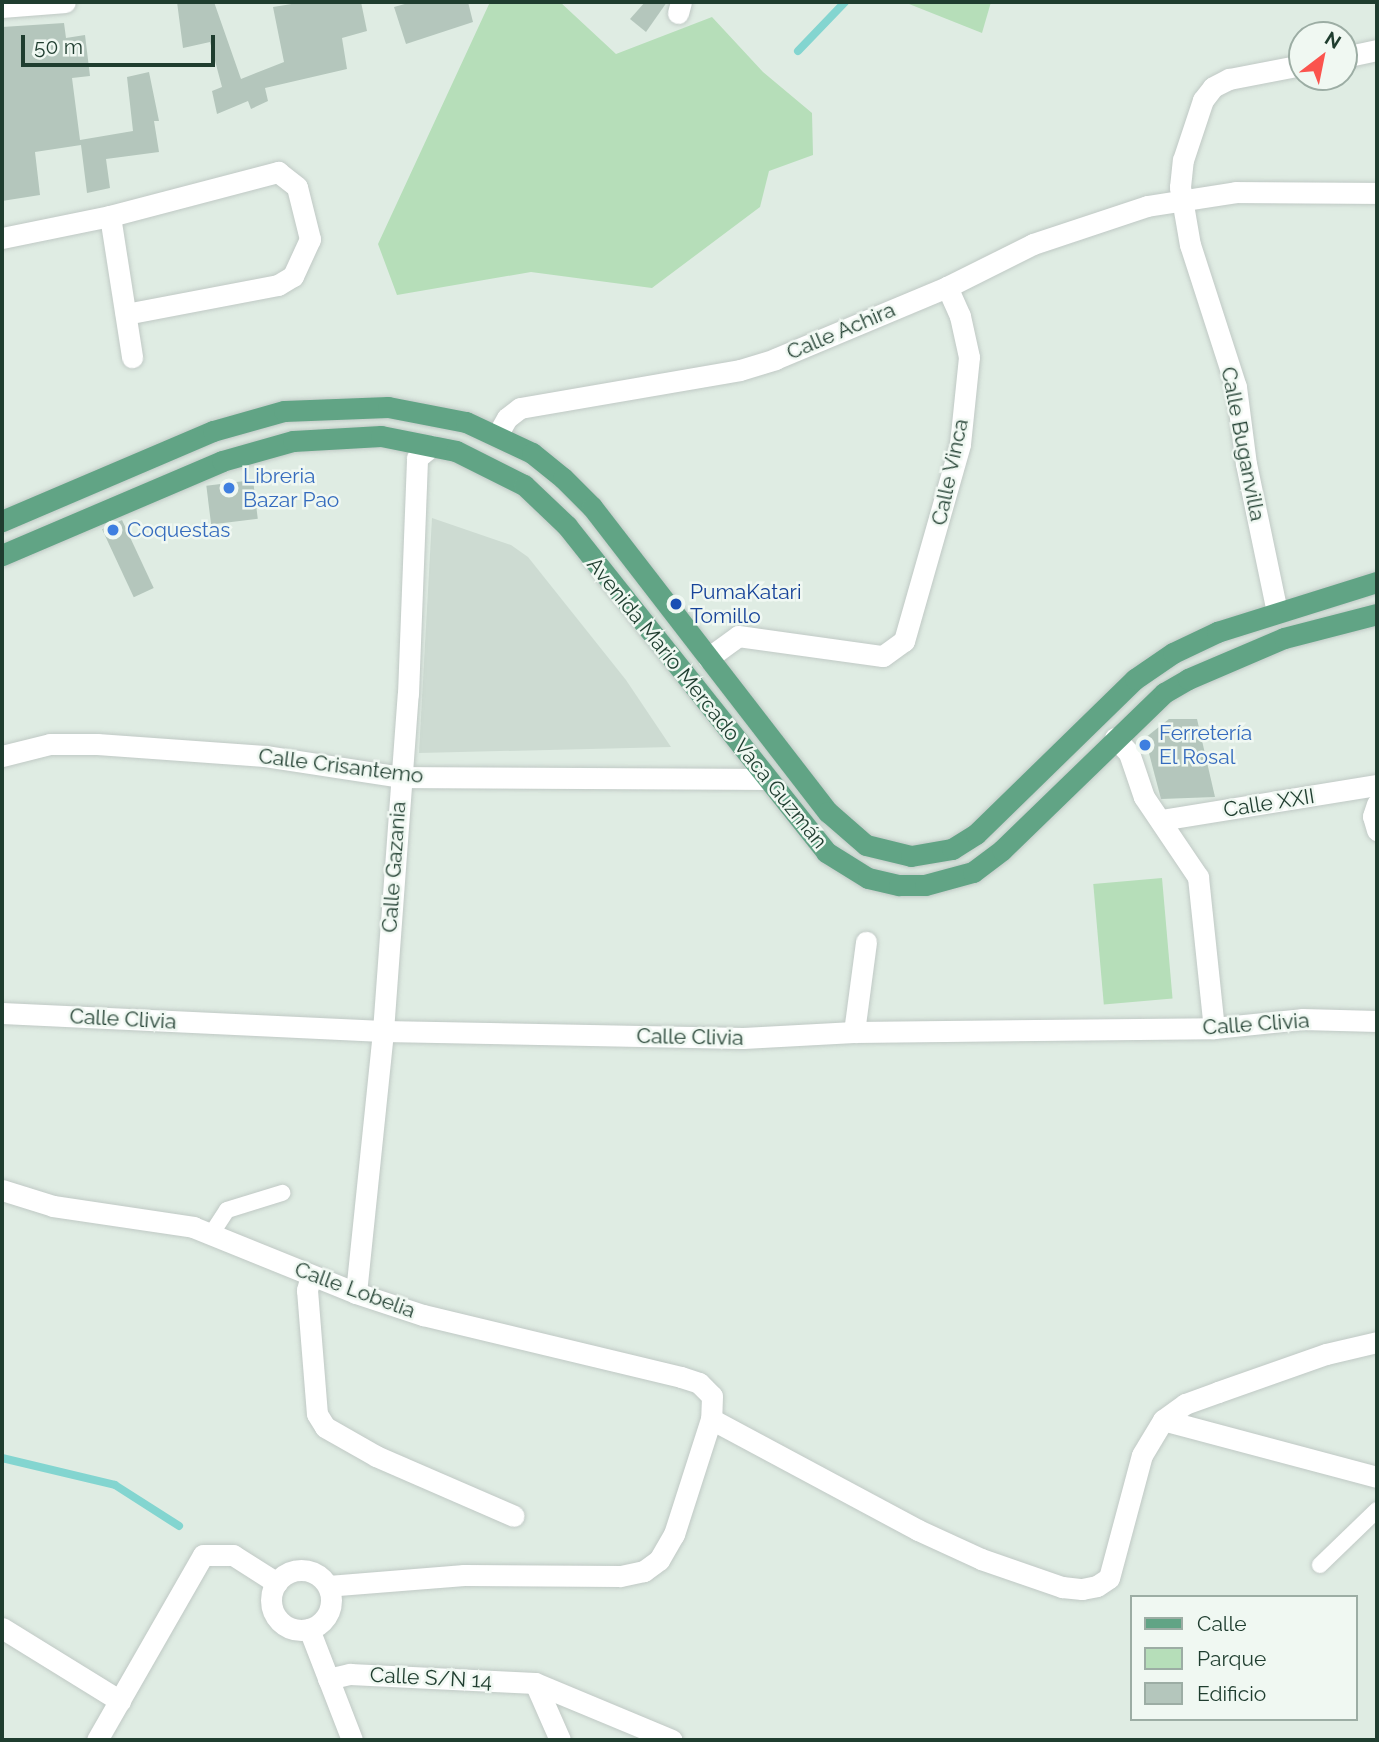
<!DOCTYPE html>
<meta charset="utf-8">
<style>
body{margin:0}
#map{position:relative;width:1379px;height:1742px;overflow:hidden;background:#dfece3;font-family:Raleway,sans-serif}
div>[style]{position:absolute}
.built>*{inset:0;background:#cddbd2}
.green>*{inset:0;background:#b6deb9;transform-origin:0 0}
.stream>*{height:8px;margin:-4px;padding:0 4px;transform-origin:4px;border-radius:4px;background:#83d5d0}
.building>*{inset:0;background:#b4c6bc;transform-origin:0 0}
.roads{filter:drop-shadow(0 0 2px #c0c9c5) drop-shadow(0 0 2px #c0c9c5)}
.lane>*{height:16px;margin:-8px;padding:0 8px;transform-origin:8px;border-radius:8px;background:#fff}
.street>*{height:21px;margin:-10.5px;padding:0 10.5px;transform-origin:10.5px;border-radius:10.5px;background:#fff}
.street>.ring{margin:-10.5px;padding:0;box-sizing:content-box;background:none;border:21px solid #fff;border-radius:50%}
.primary>*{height:21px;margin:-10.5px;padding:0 10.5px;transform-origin:10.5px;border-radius:10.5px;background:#61a485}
.dots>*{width:19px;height:19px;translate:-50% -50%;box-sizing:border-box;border:4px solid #f0f8f2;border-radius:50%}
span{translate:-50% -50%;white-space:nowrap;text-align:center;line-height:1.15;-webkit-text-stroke:5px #f0f8f2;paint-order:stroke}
.street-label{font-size:21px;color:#1f3d2f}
.shop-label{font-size:21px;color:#366cbe}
.left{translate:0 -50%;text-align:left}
.transit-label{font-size:21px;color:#164399}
.frame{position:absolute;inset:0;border:4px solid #1f3d2f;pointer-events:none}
.legend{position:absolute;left:1130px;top:1595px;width:228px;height:126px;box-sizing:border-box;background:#f0f8f2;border:2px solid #9cada4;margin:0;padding:9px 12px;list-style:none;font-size:21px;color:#1f3d2f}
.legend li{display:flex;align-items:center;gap:14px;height:35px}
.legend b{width:35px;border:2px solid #9cada4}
.north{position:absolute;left:1288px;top:21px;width:70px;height:70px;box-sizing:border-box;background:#f0f8f2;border:2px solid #9cada4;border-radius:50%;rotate:32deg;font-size:19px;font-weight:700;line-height:28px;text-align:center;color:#1f3d2f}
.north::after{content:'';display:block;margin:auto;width:24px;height:32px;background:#fb544e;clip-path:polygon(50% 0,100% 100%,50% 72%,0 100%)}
.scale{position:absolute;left:21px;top:35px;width:194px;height:32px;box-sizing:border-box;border:4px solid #1f3d2f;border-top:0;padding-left:9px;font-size:21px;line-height:24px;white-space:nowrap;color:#1f3d2f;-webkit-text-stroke:5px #f0f8f2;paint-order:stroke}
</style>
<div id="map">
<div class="built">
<i style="clip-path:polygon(432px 518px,511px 545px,528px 557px,626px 680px,671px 747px,419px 753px)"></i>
</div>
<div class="green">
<i style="clip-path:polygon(490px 2px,560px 2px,616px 54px,712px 17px,763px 72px,812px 113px,813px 155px,769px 171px,760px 207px,652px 288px,531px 272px,397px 295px,378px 244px)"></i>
<i style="clip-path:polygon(904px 2px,991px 2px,982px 33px)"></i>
<i style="left:1162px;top:878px;width:121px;height:69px;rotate:85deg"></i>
</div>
<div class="stream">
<i style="left:798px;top:51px;width:68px;rotate:-46.2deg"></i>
<i style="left:2px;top:1458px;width:116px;rotate:13.4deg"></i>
<i style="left:115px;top:1485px;width:76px;rotate:32.6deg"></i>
</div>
<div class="building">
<i style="clip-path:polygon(177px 2px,214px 2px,241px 79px,284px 62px,273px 7px,304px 2px,361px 2px,367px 31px,342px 38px,347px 69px,265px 88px,268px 101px,251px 109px,248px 101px,217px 114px,212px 91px,222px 87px,210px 42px,183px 48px)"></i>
<i style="clip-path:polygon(412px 2px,468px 2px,473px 22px,406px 44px,394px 7px)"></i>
<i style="clip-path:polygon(645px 2px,667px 2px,646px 32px,630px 19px)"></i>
<i style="clip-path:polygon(64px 23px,66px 38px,85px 35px,90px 76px,72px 78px,80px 140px,133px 131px,127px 77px,149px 72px,159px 121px,154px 121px,159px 152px,106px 159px,110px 188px,87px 193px,81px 145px,35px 152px,40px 195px,2px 201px,2px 27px)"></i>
<i style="left:253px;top:480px;width:39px;height:47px;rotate:83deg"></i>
<i style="left:122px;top:520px;width:75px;height:22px;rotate:65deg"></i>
<i style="clip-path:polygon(1169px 719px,1197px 719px,1215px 797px,1161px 799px,1145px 738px)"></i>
</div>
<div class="roads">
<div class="lane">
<i style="left:212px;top:1233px;width:27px;rotate:-57deg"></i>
<i style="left:227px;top:1210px;width:58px;rotate:-17.2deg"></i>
<i style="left:1320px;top:1565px;width:79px;rotate:-44deg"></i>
</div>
<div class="street">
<i style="left:2px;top:7px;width:63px;rotate:-4.5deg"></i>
<i style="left:678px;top:13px;width:11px;rotate:-75deg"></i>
<i style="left:1344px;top:57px;width:34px;rotate:-12deg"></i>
<i style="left:110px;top:216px;width:143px;rotate:81.1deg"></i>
<i style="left:2px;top:238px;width:110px;rotate:-11.5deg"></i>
<i style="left:110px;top:216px;width:174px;rotate:-14.7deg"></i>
<i style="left:278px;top:172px;width:24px;rotate:38deg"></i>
<i style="left:297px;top:187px;width:54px;rotate:76deg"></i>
<i style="left:310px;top:239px;width:41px;rotate:114.7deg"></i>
<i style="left:293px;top:276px;width:17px;rotate:149deg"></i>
<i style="left:278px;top:285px;width:155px;rotate:169.2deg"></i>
<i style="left:498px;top:434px;width:18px;rotate:-61deg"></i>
<i style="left:507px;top:418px;width:16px;rotate:-38deg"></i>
<i style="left:520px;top:408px;width:223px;rotate:-9.8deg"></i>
<i style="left:740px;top:370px;width:37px;rotate:-17deg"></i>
<i style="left:775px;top:359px;width:186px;rotate:-22.7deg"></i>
<i style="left:947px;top:287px;width:96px;rotate:-26.6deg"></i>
<i style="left:1033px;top:244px;width:120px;rotate:-18.4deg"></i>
<i style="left:1147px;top:206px;width:90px;rotate:-8.9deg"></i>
<i style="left:1236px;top:192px;width:141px;rotate:0.4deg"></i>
<i style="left:1277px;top:612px;width:151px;rotate:-101.8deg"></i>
<i style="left:1246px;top:464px;width:78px;rotate:-97.4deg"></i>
<i style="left:1236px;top:387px;width:149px;rotate:-107.9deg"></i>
<i style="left:1190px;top:245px;width:59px;rotate:-99.8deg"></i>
<i style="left:1180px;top:187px;width:27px;rotate:-84deg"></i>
<i style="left:1183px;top:160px;width:63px;rotate:-71.6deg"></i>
<i style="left:1203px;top:100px;width:16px;rotate:-52deg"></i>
<i style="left:1213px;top:87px;width:18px;rotate:-27deg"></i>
<i style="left:1229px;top:79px;width:74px;rotate:-10.9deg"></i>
<i style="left:708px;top:658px;width:37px;rotate:-36deg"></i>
<i style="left:738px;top:636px;width:146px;rotate:7.9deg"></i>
<i style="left:883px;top:656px;width:26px;rotate:-36deg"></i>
<i style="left:904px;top:641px;width:205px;rotate:-74.1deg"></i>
<i style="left:960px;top:444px;width:87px;rotate:-84.1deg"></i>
<i style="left:969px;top:357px;width:42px;rotate:-102.4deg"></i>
<i style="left:960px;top:316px;width:32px;rotate:-114deg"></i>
<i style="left:1115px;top:738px;width:21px;rotate:47deg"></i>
<i style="left:1129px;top:753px;width:46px;rotate:71.2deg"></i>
<i style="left:1144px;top:797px;width:97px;rotate:56deg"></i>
<i style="left:1198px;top:877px;width:152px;rotate:84deg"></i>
<i style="left:2px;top:756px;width:49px;rotate:-14deg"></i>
<i style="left:50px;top:744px;width:47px"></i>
<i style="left:97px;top:744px;width:168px;rotate:4.1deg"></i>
<i style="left:265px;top:756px;width:137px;rotate:8.8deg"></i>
<i style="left:400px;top:777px;width:365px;rotate:0.3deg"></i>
<i style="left:1377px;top:804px;width:13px;rotate:108deg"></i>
<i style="left:1373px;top:816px;width:15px;rotate:74deg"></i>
<i style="left:1161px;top:820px;width:219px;rotate:-9.2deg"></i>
<i style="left:2px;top:1013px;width:381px;rotate:2.7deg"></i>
<i style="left:383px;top:1031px;width:360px;rotate:1.1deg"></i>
<i style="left:743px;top:1038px;width:111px;rotate:-3.1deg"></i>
<i style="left:854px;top:1032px;width:360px;rotate:-0.6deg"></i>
<i style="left:1214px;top:1028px;width:88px;rotate:-5.8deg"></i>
<i style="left:1302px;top:1019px;width:75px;rotate:1.5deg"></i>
<i style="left:854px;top:1032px;width:91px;rotate:-82.4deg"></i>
<i style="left:2px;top:1190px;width:53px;rotate:17.4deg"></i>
<i style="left:53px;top:1206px;width:142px;rotate:8.5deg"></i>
<i style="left:193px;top:1227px;width:176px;rotate:22deg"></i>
<i style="left:356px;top:1293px;width:71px;rotate:18.2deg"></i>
<i style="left:423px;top:1315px;width:265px;rotate:13.5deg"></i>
<i style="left:681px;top:1377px;width:19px;rotate:18deg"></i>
<i style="left:699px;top:1383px;width:18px;rotate:45deg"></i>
<i style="left:712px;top:1396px;width:23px;rotate:92deg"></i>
<i style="left:711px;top:1419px;width:121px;rotate:107.8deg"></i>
<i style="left:674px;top:1534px;width:30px;rotate:120deg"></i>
<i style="left:659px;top:1560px;width:19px;rotate:144deg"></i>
<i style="left:644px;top:1571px;width:25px;rotate:168deg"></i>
<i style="left:620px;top:1576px;width:156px;rotate:-179.6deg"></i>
<i style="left:464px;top:1575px;width:136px;rotate:175.4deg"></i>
<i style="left:311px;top:1276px;width:15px;rotate:106deg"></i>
<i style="left:307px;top:1290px;width:124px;rotate:85.4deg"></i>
<i style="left:317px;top:1414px;width:15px;rotate:58deg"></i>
<i style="left:325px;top:1427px;width:59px;rotate:29.6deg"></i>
<i style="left:376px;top:1456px;width:150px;rotate:23.5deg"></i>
<i style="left:356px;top:1293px;width:263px;rotate:-84.1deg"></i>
<i style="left:383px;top:1031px;width:338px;rotate:-85.8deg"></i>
<i style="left:408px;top:694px;width:236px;rotate:-87.8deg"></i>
<i style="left:417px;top:458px;width:19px;rotate:-39deg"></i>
<i style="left:711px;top:1419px;width:235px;rotate:28.2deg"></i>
<i style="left:918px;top:1530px;width:69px;rotate:24.7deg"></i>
<i style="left:981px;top:1559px;width:86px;rotate:19.1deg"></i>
<i style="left:1062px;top:1587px;width:20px;rotate:6deg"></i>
<i style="left:1082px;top:1589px;width:15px;rotate:-11deg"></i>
<i style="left:1097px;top:1586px;width:14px;rotate:-34deg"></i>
<i style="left:1109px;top:1578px;width:127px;rotate:-75deg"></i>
<i style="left:1142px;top:1455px;width:41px;rotate:-59deg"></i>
<i style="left:1163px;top:1420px;width:27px;rotate:-36deg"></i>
<i style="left:1185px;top:1404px;width:35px;rotate:-20deg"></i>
<i style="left:1218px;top:1392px;width:114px;rotate:-19.4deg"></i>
<i style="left:1326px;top:1354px;width:52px;rotate:-13.2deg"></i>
<i style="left:1163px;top:1420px;width:221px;rotate:14.9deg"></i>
<i class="ring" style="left:271px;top:1570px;width:39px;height:39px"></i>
<i style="left:2px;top:1628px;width:139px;rotate:31.7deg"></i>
<i style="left:309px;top:1629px;width:119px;rotate:68.8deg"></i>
<i style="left:328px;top:1679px;width:23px;rotate:-13deg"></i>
<i style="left:350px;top:1674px;width:185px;rotate:2.8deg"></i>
<i style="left:535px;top:1683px;width:148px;rotate:22.6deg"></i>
<i style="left:535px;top:1683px;width:62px;rotate:66.3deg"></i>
<i style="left:97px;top:1740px;width:213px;rotate:-60.2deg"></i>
<i style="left:203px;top:1555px;width:30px"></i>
<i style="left:233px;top:1555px;width:52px;rotate:32.5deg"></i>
</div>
<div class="primary">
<i style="left:2px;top:521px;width:229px;rotate:-23.1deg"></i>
<i style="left:213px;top:431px;width:74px;rotate:-15.7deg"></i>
<i style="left:284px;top:411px;width:104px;rotate:-2.2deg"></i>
<i style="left:388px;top:407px;width:79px;rotate:10.9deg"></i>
<i style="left:466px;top:422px;width:73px;rotate:25.2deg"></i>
<i style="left:532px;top:453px;width:40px;rotate:39deg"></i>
<i style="left:563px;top:478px;width:41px;rotate:45deg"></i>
<i style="left:592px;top:507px;width:386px;rotate:52.3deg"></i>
<i style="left:828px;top:812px;width:50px;rotate:41deg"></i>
<i style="left:866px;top:845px;width:46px;rotate:13.7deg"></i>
<i style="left:911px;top:856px;width:42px;rotate:-9.7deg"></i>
<i style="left:952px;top:849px;width:28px;rotate:-32deg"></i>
<i style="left:976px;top:834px;width:222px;rotate:-44.3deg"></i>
<i style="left:1135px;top:679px;width:46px;rotate:-34.4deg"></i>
<i style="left:1173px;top:653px;width:49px;rotate:-25.5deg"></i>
<i style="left:1217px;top:632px;width:168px;rotate:-17.4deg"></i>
<i style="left:2px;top:555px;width:239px;rotate:-23.1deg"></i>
<i style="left:222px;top:461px;width:74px;rotate:-15.7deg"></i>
<i style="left:293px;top:441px;width:88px;rotate:-3.3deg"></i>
<i style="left:381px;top:436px;width:76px;rotate:11.3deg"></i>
<i style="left:456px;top:451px;width:76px;rotate:26.6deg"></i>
<i style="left:524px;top:485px;width:59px;rotate:43.6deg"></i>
<i style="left:567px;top:526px;width:416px;rotate:51.5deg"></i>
<i style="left:826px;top:852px;width:49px;rotate:31.8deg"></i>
<i style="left:868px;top:878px;width:32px;rotate:13deg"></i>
<i style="left:899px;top:885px;width:26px"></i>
<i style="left:925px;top:885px;width:50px;rotate:-15.2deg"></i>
<i style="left:973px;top:872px;width:36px;rotate:-37deg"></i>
<i style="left:1002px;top:850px;width:226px;rotate:-44.1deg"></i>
<i style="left:1164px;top:693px;width:28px;rotate:-30deg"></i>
<i style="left:1188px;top:679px;width:104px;rotate:-23.1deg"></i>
<i style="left:1284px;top:638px;width:96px;rotate:-14.5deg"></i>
</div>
</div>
<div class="dots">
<i style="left:229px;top:488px;background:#3f7fe0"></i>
<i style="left:113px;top:530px;background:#3f7fe0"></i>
<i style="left:676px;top:604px;background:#1a4fb4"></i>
<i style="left:1145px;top:745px;background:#3f7fe0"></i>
</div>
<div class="street-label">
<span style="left:841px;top:331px;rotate:-23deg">Calle Achira</span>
<span style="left:1243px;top:444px;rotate:79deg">Calle Buganvilla</span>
<span style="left:950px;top:472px;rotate:-78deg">Calle Vinca</span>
<span style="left:707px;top:703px;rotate:51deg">Avenida Mario Mercado Vaca Guzmán</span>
<span style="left:341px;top:766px;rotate:7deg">Calle Crisantemo</span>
<span style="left:1269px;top:803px;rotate:-9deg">Calle XXII</span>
<span style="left:394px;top:867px;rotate:-86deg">Calle Gazania</span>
<span style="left:123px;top:1019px;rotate:3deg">Calle Clivia</span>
<span style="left:1256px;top:1024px;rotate:-4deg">Calle Clivia</span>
<span style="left:690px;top:1037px;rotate:1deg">Calle Clivia</span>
<span style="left:355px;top:1290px;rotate:20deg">Calle Lobelia</span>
<span style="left:431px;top:1678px;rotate:3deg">Calle S/N 14</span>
</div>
<div class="shop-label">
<span class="left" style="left:243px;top:488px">Libreria<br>Bazar Pao</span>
<span class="left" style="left:127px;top:530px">Coquestas</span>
<span class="left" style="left:1159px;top:745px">Ferretería<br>El Rosal</span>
</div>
<div class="transit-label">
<span class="left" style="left:690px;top:604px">PumaKatari<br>Tomillo</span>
</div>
<div class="frame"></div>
<ul class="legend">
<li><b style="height:9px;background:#61a485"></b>Calle</li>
<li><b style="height:19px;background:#b6deb9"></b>Parque</li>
<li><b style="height:19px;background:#b4c6bc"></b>Edificio</li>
</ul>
<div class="north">N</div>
<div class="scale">50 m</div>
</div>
